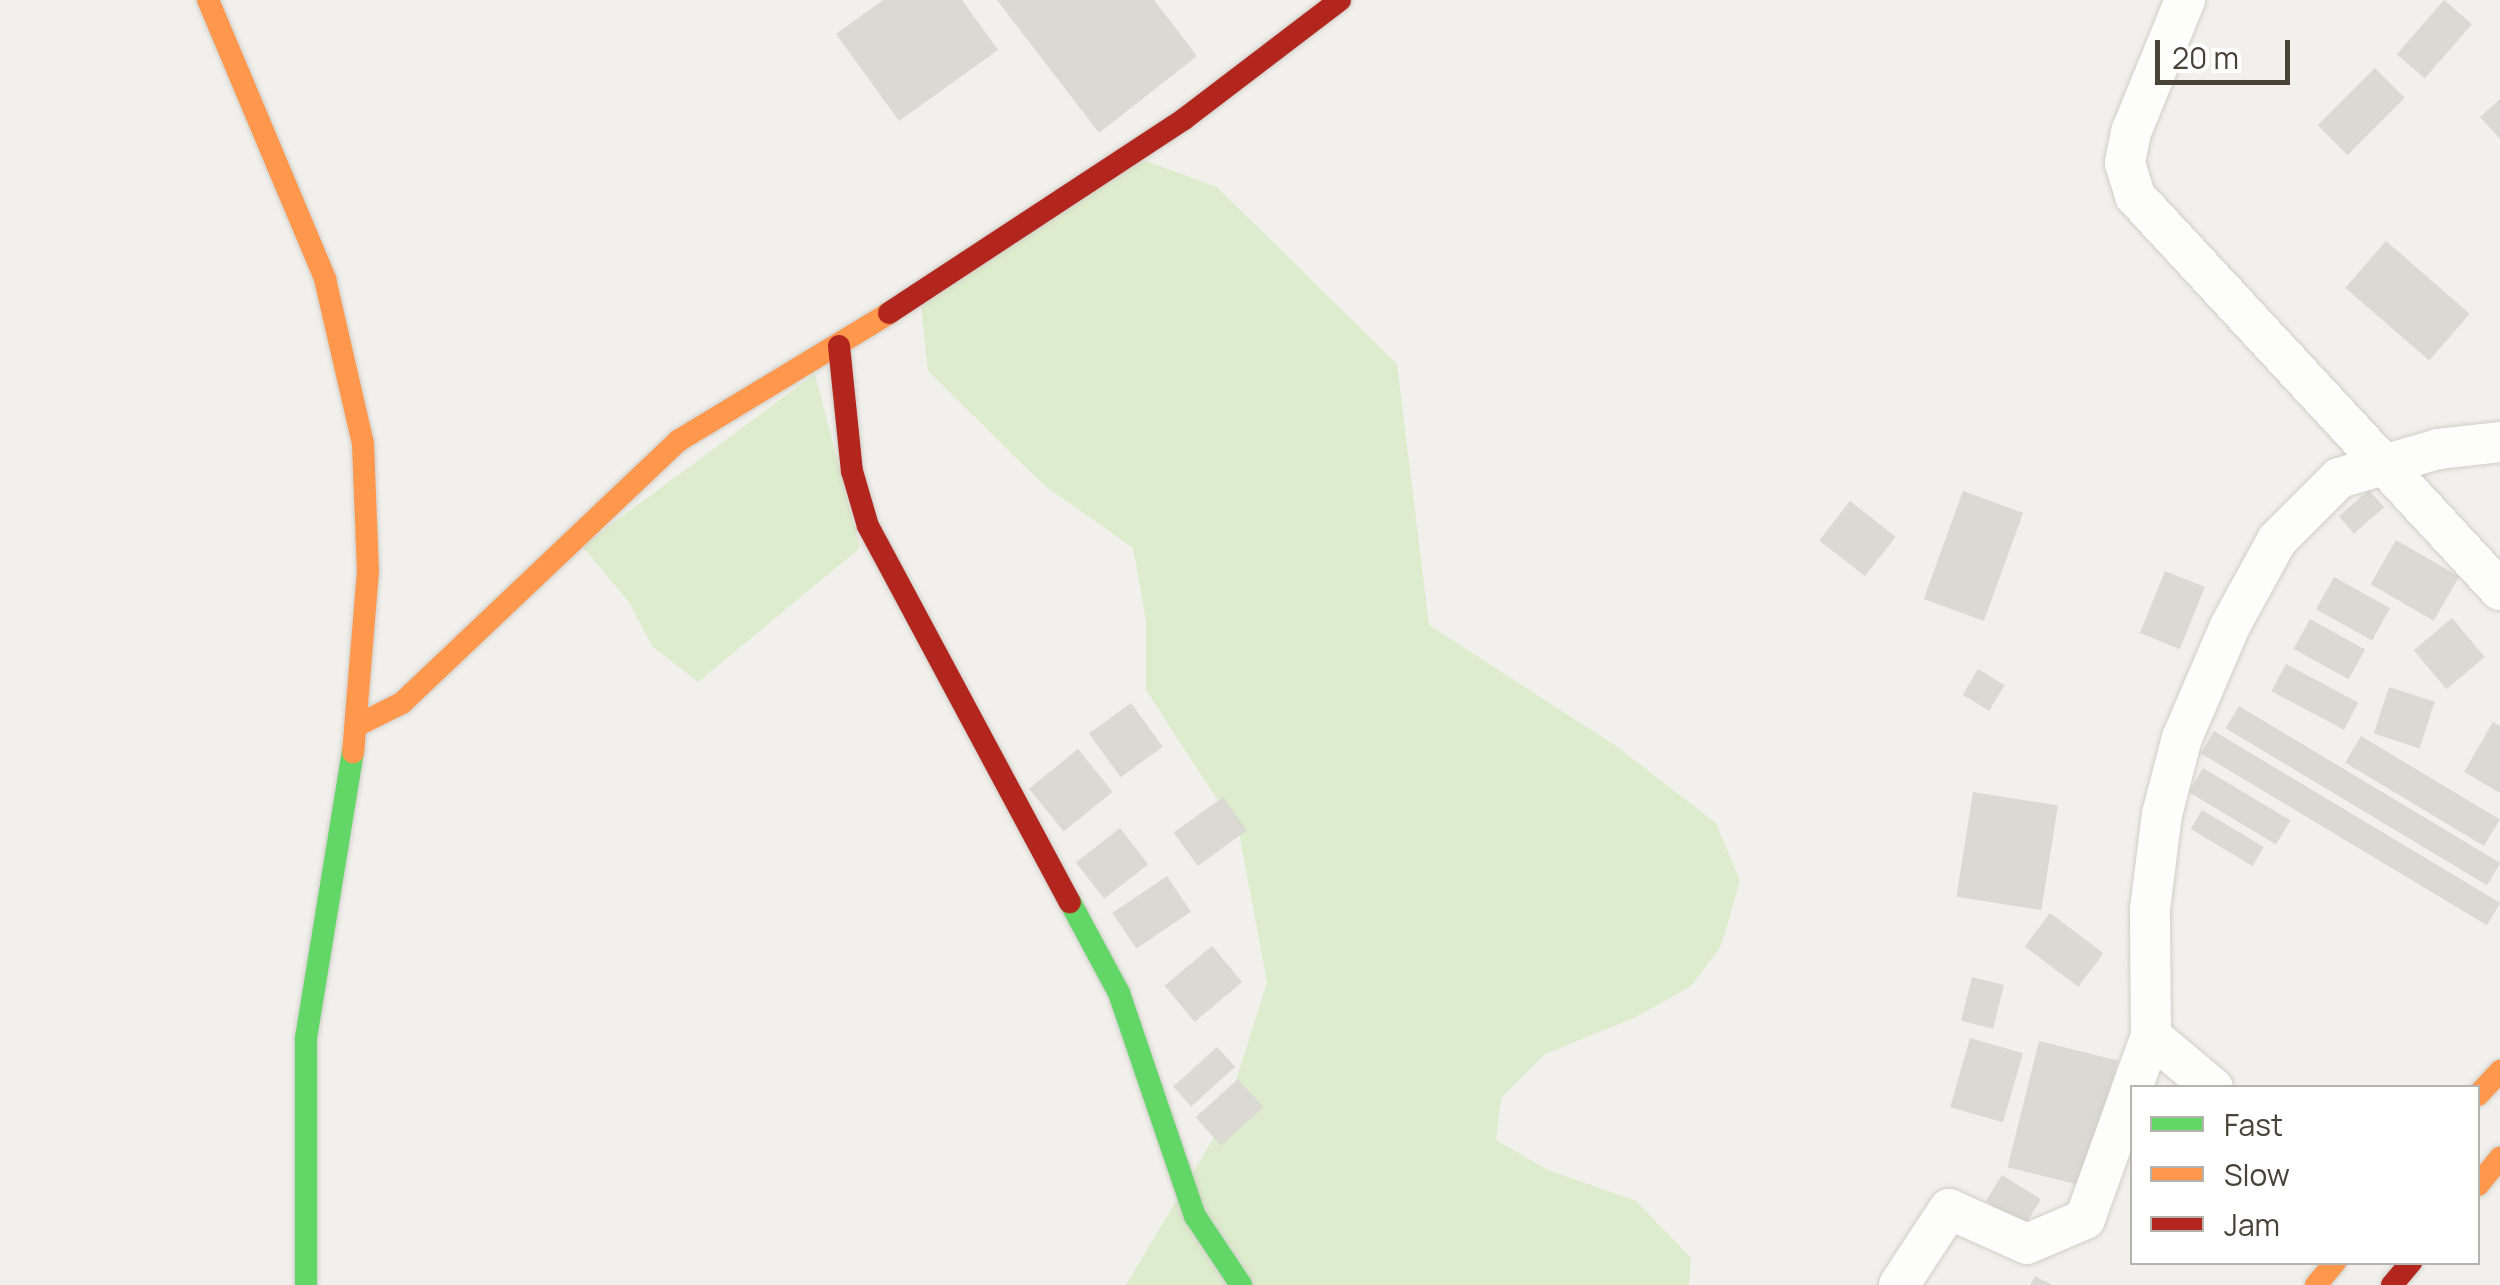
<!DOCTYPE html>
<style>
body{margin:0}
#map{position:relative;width:2500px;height:1285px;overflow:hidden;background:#f1f0ec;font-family:Manrope,sans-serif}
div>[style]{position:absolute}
.green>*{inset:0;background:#ddeccc}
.building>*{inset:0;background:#dbd9d4;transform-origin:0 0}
.roads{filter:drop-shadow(0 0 2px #cfcec9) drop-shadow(0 0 2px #cfcec9)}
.street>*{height:40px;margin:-20px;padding:0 20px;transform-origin:20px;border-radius:20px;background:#fdfdfc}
.fast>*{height:22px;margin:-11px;padding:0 11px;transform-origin:11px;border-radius:11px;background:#63d668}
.slow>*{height:22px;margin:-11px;padding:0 11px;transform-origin:11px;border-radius:11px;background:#ff974d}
.jam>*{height:22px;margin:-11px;padding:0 11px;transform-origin:11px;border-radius:11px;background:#b3261e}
span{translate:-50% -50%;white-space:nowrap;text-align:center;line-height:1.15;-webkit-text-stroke:10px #fff;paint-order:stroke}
.legend{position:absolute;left:2130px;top:1085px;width:350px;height:180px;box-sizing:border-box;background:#fff;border:2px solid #b6b3af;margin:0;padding:12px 18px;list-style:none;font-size:30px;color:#484237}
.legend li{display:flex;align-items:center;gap:20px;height:50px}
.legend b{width:50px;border:2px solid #b6b3af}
.scale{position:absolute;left:2155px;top:40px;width:135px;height:45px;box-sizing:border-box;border:5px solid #484237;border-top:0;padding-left:12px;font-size:30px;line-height:35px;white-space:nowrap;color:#484237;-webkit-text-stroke:8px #fff;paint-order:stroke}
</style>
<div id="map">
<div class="green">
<i style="clip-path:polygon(1143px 160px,1217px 187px,1397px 364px,1429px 625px,1616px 746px,1716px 823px,1740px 881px,1721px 946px,1691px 986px,1636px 1017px,1545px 1054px,1501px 1098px,1496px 1140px,1548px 1170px,1636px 1201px,1691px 1258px,1689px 1285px,1126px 1285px,1223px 1122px,1267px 982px,1239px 833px,1146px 690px,1146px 620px,1133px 548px,1045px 486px,928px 371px,920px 297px)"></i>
<i style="clip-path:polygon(815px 374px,860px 548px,698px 682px,652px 646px,629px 602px,582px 546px)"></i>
</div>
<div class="building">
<i style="clip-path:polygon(883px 0,962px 0,998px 50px,899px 121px,836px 34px)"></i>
<i style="clip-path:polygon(997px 0,1154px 0,1197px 56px,1099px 133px)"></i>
<i style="left:2444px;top:0;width:37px;height:72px;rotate:41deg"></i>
<i style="left:2375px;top:68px;width:42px;height:81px;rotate:45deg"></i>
<i style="clip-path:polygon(2500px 99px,2500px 139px,2480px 117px)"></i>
<i style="left:2386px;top:241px;width:111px;height:62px;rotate:41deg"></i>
<i style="left:2369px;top:490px;width:23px;height:40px;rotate:49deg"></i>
<i style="left:1963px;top:491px;width:64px;height:115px;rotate:20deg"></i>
<i style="left:1850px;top:501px;width:58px;height:50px;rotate:38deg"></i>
<i style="left:2396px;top:540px;width:73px;height:51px;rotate:30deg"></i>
<i style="left:2165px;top:571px;width:43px;height:67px;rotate:22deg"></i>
<i style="left:2334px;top:577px;width:64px;height:37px;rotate:29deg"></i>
<i style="left:2452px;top:618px;width:51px;height:50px;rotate:50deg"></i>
<i style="left:2310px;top:619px;width:63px;height:34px;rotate:29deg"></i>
<i style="left:2286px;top:664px;width:82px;height:31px;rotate:28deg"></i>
<i style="left:1978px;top:669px;width:31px;height:30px;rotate:31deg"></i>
<i style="left:2389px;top:687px;width:48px;height:49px;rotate:18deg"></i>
<i style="left:1131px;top:703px;width:54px;height:52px;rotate:54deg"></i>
<i style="left:2239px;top:706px;width:305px;height:26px;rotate:31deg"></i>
<i style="clip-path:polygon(2493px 722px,2500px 726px,2500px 793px,2464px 772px)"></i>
<i style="left:2214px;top:731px;width:334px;height:26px;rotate:31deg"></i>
<i style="left:2361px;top:736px;width:162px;height:31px;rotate:31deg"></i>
<i style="left:1078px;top:749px;width:55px;height:63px;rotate:51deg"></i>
<i style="left:2203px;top:768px;width:102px;height:28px;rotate:31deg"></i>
<i style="left:1973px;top:792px;width:86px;height:106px;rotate:9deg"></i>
<i style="left:1223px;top:797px;width:41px;height:61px;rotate:54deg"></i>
<i style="left:2202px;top:810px;width:72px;height:22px;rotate:31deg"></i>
<i style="left:1120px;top:828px;width:46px;height:56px;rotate:52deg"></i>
<i style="left:1167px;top:876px;width:43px;height:66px;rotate:56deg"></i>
<i style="left:2050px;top:913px;width:67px;height:42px;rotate:37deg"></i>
<i style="left:1212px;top:946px;width:47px;height:62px;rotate:50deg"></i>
<i style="left:1972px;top:977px;width:33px;height:45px;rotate:14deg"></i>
<i style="left:1970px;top:1038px;width:55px;height:72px;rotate:16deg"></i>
<i style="left:2039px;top:1041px;width:81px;height:130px;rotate:14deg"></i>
<i style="left:1217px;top:1047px;width:27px;height:59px;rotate:48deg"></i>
<i style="left:1238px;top:1079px;width:38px;height:57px;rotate:48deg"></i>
<i style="left:2002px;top:1175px;width:46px;height:31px;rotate:32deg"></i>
<i style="clip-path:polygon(2035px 1276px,2052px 1285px,2030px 1285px)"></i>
</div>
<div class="roads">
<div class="street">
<i style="left:2185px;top:0;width:143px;rotate:112.2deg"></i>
<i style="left:2131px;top:132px;width:32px;rotate:101deg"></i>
<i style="left:2125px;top:163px;width:34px;rotate:73deg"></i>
<i style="left:2135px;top:196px;width:537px;rotate:47.19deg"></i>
<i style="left:2213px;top:1088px;width:81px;rotate:-140deg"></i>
<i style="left:2151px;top:1036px;width:127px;rotate:-90.5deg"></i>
<i style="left:2150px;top:909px;width:96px;rotate:-82.8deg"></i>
<i style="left:2162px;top:814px;width:79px;rotate:-75.3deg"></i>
<i style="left:2182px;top:738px;width:122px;rotate:-66.8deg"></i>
<i style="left:2230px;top:626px;width:98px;rotate:-61.3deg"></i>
<i style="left:2277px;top:540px;width:88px;rotate:-45deg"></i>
<i style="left:2339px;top:478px;width:103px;rotate:-16.3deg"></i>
<i style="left:2438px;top:449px;width:62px;rotate:-6.4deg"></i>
<i style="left:1899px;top:1285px;width:91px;rotate:-56.7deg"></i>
<i style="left:1949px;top:1209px;width:85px;rotate:24.2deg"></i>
<i style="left:2027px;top:1244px;width:63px;rotate:-23.3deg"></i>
<i style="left:2085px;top:1219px;width:195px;rotate:-70.2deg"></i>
</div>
<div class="fast">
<i style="left:1070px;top:902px;width:103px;rotate:61.7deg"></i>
<i style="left:1119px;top:993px;width:236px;rotate:71.2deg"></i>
<i style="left:1195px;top:1216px;width:83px;rotate:56.3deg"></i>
<i style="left:306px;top:1285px;width:247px;rotate:-90deg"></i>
<i style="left:306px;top:1038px;width:290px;rotate:-80.7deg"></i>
</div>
<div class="slow">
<i style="left:208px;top:0;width:303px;rotate:67.2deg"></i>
<i style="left:325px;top:279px;width:168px;rotate:77deg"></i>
<i style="left:363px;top:443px;width:128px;rotate:87.8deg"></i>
<i style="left:368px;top:571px;width:182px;rotate:94.7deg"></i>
<i style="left:358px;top:725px;width:49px;rotate:-26.6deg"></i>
<i style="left:402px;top:703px;width:381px;rotate:-43.5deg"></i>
<i style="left:678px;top:441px;width:247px;rotate:-31.2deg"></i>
<i style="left:2478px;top:1095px;width:33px;rotate:-47deg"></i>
<i style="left:2478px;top:1185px;width:35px;rotate:-51deg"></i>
<i style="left:2316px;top:1285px;width:30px;rotate:-50deg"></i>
</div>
<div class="jam">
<i style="left:889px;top:313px;width:353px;rotate:-33.3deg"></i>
<i style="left:1184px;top:119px;width:196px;rotate:-37.3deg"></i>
<i style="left:839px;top:346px;width:126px;rotate:84.1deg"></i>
<i style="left:852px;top:471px;width:57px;rotate:73.8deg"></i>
<i style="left:868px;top:526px;width:427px;rotate:61.8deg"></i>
<i style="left:2392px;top:1285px;width:30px;rotate:-50deg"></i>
</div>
</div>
<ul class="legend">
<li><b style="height:12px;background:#63d668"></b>Fast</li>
<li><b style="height:12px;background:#ff974d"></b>Slow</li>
<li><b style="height:12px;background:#b3261e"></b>Jam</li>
</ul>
<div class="scale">20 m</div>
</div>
